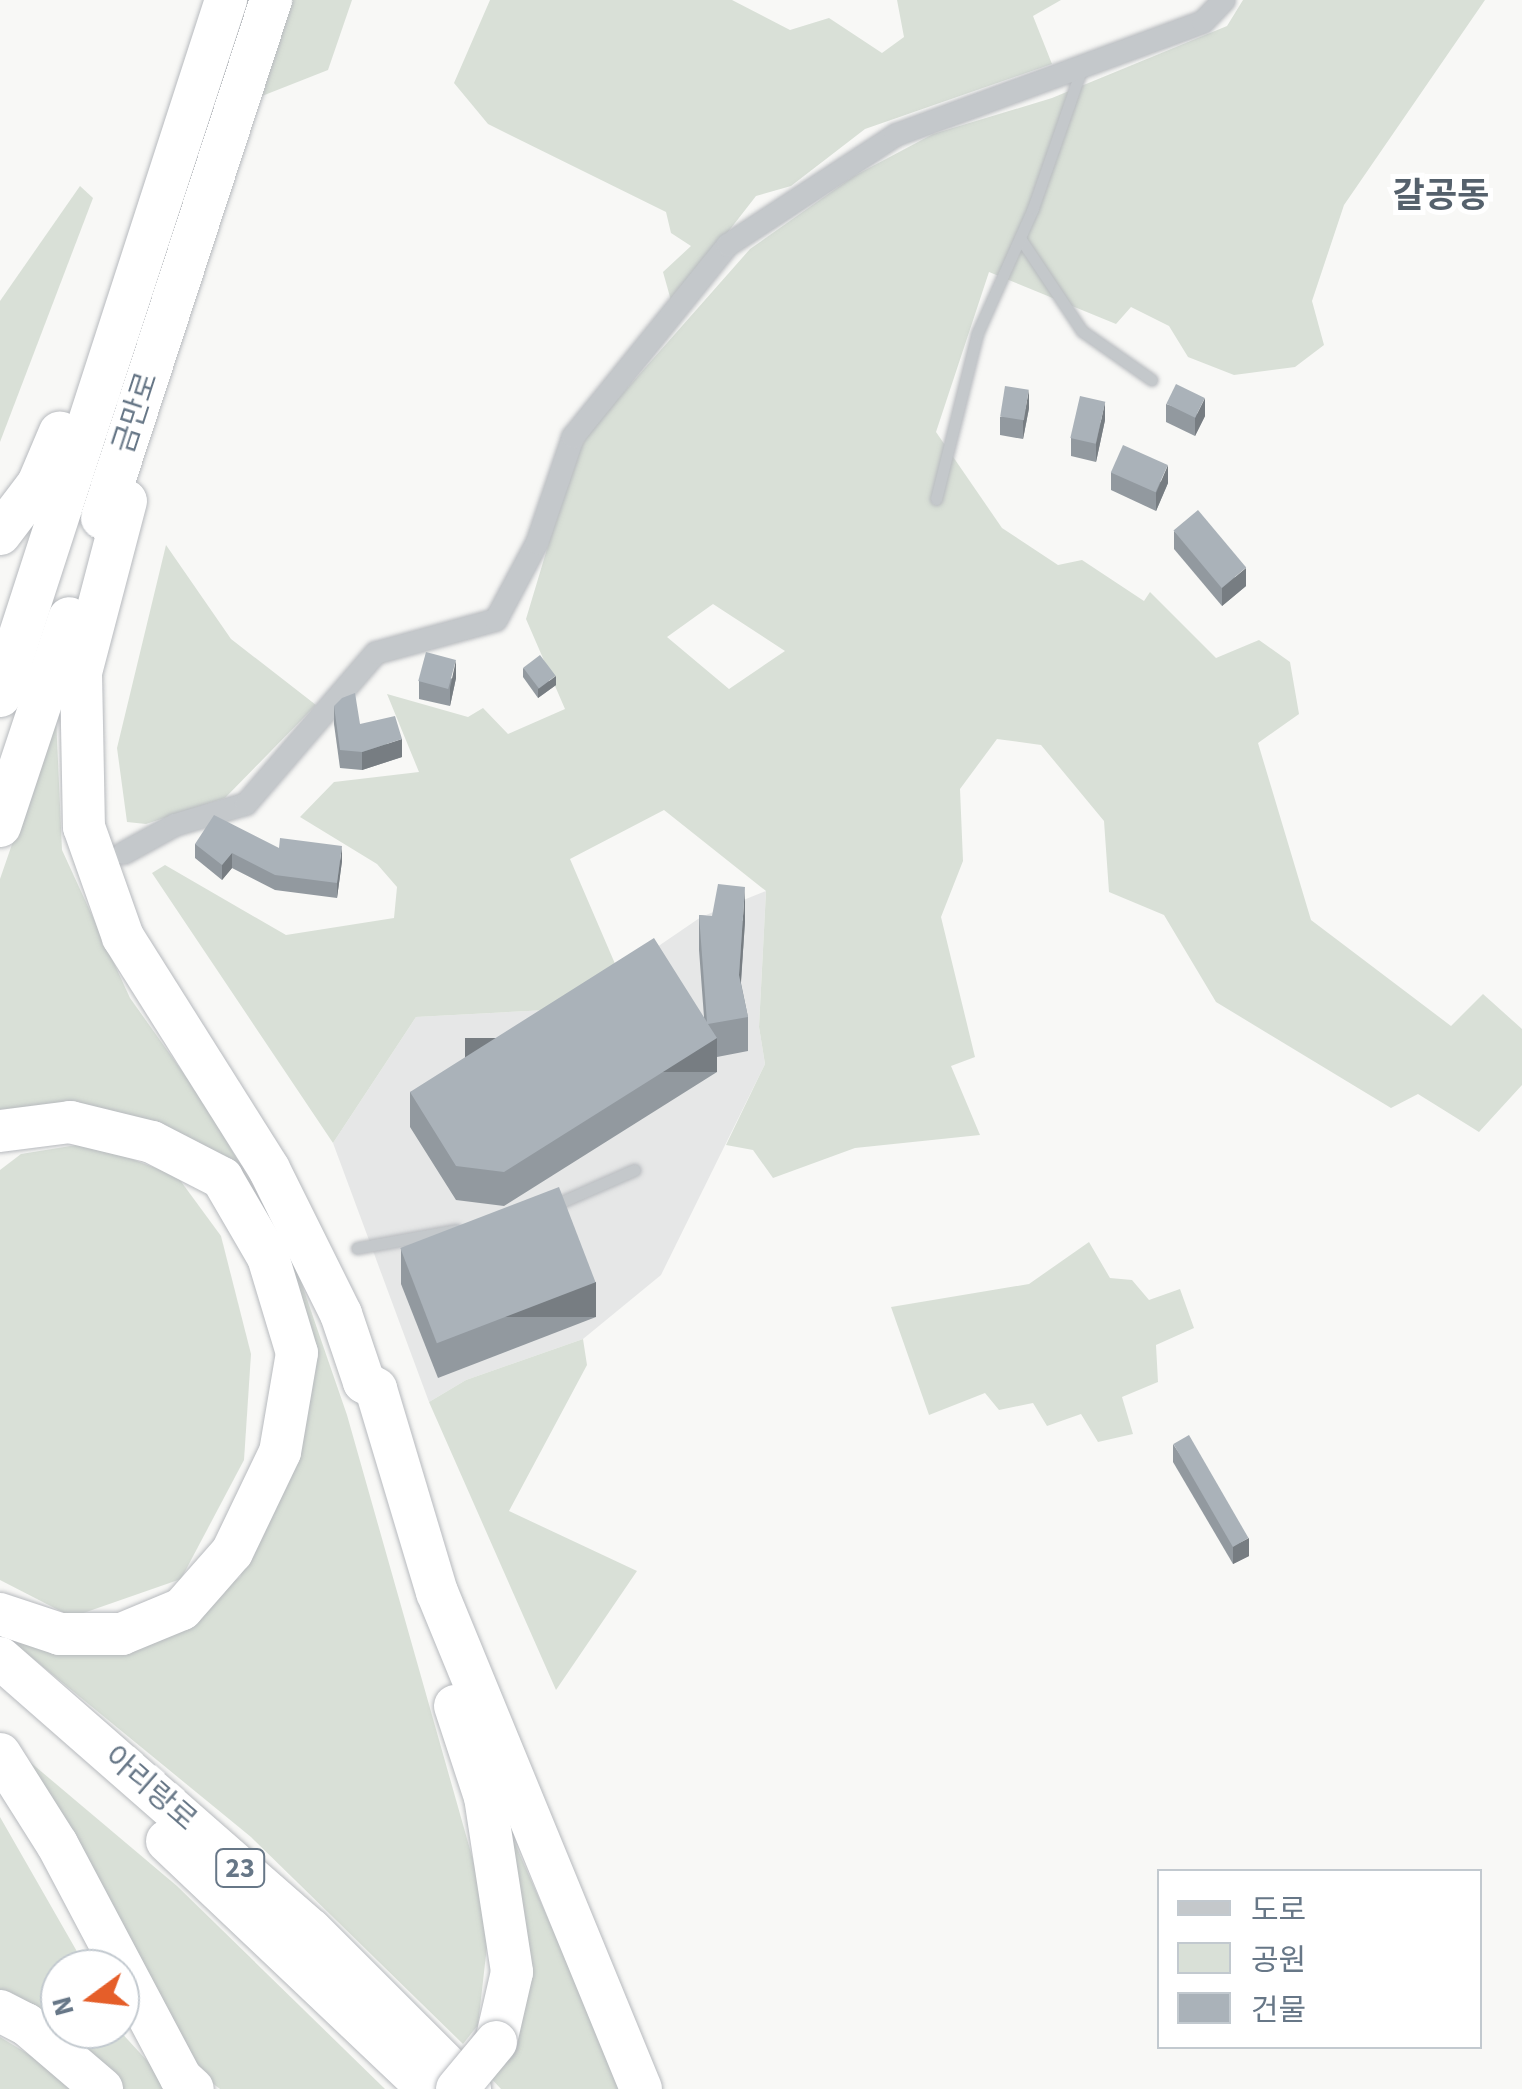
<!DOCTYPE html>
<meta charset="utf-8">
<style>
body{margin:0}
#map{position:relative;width:1522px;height:2089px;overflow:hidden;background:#f8f8f6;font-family:"Source Sans 3","Noto Sans KR",sans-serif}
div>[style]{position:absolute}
.built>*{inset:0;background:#e6e7e7}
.green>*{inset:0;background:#d9e0d7}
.roads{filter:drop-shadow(0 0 2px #b7babe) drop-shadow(0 0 2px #b7babe)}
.lane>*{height:11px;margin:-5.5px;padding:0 5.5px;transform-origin:5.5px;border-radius:5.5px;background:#c4c8cb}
.street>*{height:22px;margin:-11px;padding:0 11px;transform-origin:11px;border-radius:11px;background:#c4c8cb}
.highway>*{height:42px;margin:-21px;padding:0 21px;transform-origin:21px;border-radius:21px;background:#fff}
.bridges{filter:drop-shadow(0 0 2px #b7babe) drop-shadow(0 0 2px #b7babe)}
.highway-bridge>*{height:42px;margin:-21px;padding:0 21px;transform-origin:21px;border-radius:21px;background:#fff}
.wall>*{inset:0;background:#92999f}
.shaded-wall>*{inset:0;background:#777d82;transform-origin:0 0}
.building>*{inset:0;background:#aab2b9;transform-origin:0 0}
span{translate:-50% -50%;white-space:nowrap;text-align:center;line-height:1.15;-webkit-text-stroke:10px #fff;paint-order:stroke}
.shield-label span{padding:2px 8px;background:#fff;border:2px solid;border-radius:8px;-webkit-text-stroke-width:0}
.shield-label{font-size:28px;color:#677787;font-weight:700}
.street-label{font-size:30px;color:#677787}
.quarter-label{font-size:35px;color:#55616c;font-weight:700}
.legend{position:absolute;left:1157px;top:1869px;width:325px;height:180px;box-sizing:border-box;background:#fff;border:2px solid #c2c9cf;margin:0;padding:12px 18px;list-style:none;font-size:30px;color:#677787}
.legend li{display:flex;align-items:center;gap:20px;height:50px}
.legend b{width:50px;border:2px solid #c2c9cf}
.north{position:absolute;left:40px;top:1949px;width:100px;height:100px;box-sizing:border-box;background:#fff;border:2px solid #c2c9cf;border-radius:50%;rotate:255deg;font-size:28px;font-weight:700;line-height:40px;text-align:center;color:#677787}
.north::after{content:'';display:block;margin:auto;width:35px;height:45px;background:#e55e29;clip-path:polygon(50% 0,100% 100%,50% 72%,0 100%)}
</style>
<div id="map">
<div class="built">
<i style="clip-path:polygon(766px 891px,759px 1027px,765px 1064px,661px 1275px,583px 1339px,466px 1380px,429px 1402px,333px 1143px,416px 1017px,548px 1010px,619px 973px,701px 917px)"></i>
</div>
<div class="green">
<i style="clip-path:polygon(292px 0,352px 0,328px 70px,262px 96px)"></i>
<i style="clip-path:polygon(490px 0,732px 0,790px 30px,829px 18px,882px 53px,904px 37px,897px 0,1061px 0,1033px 16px,1052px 64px,865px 129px,791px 186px,756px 196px,672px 304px,663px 272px,691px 246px,671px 233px,666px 212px,488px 124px,454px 83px)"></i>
<i style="clip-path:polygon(evenodd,1243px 0,1485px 0,1344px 205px,1312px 301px,1324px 345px,1295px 367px,1234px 375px,1188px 357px,1169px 326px,1131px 307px,1116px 324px,989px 272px,936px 432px,1002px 528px,1058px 565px,1082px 560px,1144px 601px,1150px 592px,1216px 658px,1259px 640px,1290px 662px,1299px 714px,1258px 743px,1311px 920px,1451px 1026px,1483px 994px,1522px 1029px,1522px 1085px,1479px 1132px,1418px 1094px,1391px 1108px,1216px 1002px,1164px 915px,1109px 892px,1104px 821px,1041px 745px,997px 739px,960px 789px,963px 861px,941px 917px,975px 1057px,951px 1066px,980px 1135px,855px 1148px,773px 1178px,753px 1150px,726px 1145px,765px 1064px,759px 1027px,766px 891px,664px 810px,570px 859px,619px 973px,548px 1010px,416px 1017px,333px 1143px,152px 873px,165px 865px,286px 935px,394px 918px,397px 887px,377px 864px,300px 817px,334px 782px,419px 772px,387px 694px,468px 717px,483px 708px,508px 734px,565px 709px,526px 619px,574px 459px,592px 428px,750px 249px,854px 176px,933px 134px,1052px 98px,1227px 26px,1243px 0,713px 604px,785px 651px,729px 689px,667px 637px,713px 604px)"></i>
<i style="clip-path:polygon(80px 186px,93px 198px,0 442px,0 301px)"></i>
<i style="clip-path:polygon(166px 545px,231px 639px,316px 705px,225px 798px,146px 824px,127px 822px,117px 748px)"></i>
<i style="clip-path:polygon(56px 717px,62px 850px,130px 998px,204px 1102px,291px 1253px,347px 1415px,490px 1920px,478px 2025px,463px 2044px,251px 1837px,14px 1643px,139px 1645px,240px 1577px,303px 1413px,304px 1330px,198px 1145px,0 1124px,0 879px)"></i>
<i style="clip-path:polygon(89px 1143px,177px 1176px,221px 1236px,251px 1354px,244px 1460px,181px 1579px,72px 1617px,0 1580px,0 1170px,21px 1154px)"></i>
<i style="clip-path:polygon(1089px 1242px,1110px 1278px,1132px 1280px,1149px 1300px,1180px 1289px,1194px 1328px,1156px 1345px,1158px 1382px,1122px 1397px,1133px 1434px,1098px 1442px,1081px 1414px,1047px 1426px,1033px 1403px,999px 1410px,985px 1393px,929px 1415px,891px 1307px,1029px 1284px)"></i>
<i style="clip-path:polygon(583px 1339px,587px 1365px,509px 1511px,637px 1571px,556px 1690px,429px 1402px,466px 1380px)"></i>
<i style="clip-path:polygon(11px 1746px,177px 1886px,385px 2089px,220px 2089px,191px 2067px)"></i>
<i style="clip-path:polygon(494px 1796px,623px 2089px,501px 2089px,488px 2075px,525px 1985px)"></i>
<i style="clip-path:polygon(0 1817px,87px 1969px,60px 1969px,60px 2029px,118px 2029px,173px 2089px,122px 2089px,0 1994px)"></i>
<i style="clip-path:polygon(0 2037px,48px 2066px,74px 2089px,0 2089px)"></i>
</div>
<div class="roads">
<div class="lane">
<i style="left:1020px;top:238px;width:112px;rotate:56.3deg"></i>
<i style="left:1082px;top:331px;width:85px;rotate:35deg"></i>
<i style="left:936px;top:499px;width:170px;rotate:-76deg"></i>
<i style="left:977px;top:334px;width:138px;rotate:-66deg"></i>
<i style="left:1033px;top:208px;width:149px;rotate:-70.8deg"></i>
<i style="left:552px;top:1206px;width:90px;rotate:-23.7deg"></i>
<i style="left:357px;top:1248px;width:101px;rotate:-10.3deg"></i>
</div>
<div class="street">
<i style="left:124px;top:853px;width:58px;rotate:-28.8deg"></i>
<i style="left:175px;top:825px;width:74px;rotate:-16.5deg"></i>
<i style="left:246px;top:804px;width:199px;rotate:-49.3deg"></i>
<i style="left:376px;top:653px;width:124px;rotate:-15.4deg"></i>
<i style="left:496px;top:620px;width:87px;rotate:-62deg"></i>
<i style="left:537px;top:543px;width:112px;rotate:-71.2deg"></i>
<i style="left:573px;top:437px;width:247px;rotate:-51.1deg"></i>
<i style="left:728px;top:245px;width:201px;rotate:-33.2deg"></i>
<i style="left:896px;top:135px;width:327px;rotate:-20.2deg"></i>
<i style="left:1203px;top:22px;width:30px;rotate:-46deg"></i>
</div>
<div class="highway">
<i style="left:110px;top:494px;width:17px;rotate:24deg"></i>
<i style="left:126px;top:501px;width:178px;rotate:104.7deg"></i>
<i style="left:81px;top:673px;width:154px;rotate:88.9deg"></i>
<i style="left:84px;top:827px;width:117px;rotate:70.5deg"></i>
<i style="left:123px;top:937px;width:274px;rotate:57.8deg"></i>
<i style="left:269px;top:1169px;width:162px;rotate:63.6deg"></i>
<i style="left:341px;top:1314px;width:72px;rotate:71.3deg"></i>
<i style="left:364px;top:1382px;width:14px;rotate:30deg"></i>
<i style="left:376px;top:1389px;width:212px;rotate:73.3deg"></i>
<i style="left:437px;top:1592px;width:537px;rotate:67.68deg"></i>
<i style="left:102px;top:518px;width:545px;rotate:-71.93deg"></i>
<i style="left:0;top:534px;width:63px;rotate:-52.8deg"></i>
<i style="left:38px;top:484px;width:56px;rotate:-67.1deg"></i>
<i style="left:0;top:696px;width:732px;rotate:-72.01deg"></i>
<i style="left:0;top:826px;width:219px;rotate:-71.6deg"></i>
<i style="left:0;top:1131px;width:71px;rotate:-7.3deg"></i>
<i style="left:70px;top:1122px;width:84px;rotate:13.7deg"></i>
<i style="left:152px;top:1142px;width:79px;rotate:27.2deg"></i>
<i style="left:222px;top:1178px;width:91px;rotate:59.8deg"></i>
<i style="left:268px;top:1257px;width:100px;rotate:73.2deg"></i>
<i style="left:297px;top:1353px;width:100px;rotate:99.7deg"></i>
<i style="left:280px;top:1452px;width:111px;rotate:115.6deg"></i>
<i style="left:232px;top:1552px;width:76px;rotate:131.3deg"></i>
<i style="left:182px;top:1609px;width:65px;rotate:157.4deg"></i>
<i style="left:122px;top:1634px;width:62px;rotate:180deg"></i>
<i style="left:60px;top:1634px;width:63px;rotate:-161.6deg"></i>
<i style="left:0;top:1658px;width:413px;rotate:41.2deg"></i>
<i style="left:311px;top:1930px;width:225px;rotate:45deg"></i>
<i style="left:455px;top:1706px;width:96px;rotate:71.8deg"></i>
<i style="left:485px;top:1797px;width:177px;rotate:81.2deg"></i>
<i style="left:512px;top:1972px;width:72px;rotate:102.9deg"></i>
<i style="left:0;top:1754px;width:107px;rotate:57.7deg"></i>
<i style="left:57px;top:1844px;width:265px;rotate:62.1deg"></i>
<i style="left:181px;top:2078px;width:16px;rotate:43deg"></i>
<i style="left:167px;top:1841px;width:360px;rotate:43.5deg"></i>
<i style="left:0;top:2011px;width:29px;rotate:27deg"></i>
<i style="left:26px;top:2024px;width:100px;rotate:40.5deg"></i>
</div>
</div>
<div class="bridges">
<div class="highway-bridge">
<i style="left:457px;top:2089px;width:61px;rotate:-50.3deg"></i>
</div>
</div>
<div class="wall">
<i style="clip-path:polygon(1166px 404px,1205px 416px,1195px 436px,1166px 422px)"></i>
<i style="clip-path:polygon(1029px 408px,1023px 439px,1000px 435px,1000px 417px)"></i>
<i style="clip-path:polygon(1105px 420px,1096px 462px,1071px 456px,1071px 438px)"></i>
<i style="clip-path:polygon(1111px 472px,1168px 483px,1156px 511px,1111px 490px)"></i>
<i style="clip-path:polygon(1174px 531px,1246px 586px,1222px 606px,1174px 549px)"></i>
<i style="clip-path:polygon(523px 668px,556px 685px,538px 698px,523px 677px)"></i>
<i style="clip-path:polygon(456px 678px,450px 706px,419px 699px,419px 681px)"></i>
<i style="clip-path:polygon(334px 706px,360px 724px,402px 757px,362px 770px,340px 768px,334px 724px)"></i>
<i style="clip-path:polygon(195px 844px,279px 848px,342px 861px,337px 898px,275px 890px,232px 868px,222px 880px,195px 858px)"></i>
<i style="clip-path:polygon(699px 915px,745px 921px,741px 983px,748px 1017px,748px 1051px,717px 1057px,717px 1072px,504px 1206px,456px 1200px,410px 1127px,410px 1092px,704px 1017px,699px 950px)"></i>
<i style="clip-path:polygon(401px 1249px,596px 1317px,438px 1378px,401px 1284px)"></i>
<i style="clip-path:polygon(1173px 1444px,1249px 1556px,1233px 1564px,1173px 1462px)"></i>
</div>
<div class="shaded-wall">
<i style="clip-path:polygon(1029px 390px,1029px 408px,1023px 439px,1023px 421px)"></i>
<i style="clip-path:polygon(1205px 398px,1205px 416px,1195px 436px,1195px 418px)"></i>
<i style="clip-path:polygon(1105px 402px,1105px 420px,1096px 462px,1096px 444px)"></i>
<i style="clip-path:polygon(1168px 465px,1168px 483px,1156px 511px,1156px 493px)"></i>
<i style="clip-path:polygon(1246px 568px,1246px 586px,1222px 606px,1222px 588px)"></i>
<i style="clip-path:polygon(456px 660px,456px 678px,450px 706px,450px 688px)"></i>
<i style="clip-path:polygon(556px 676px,556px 685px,538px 698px,538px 689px)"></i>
<i style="clip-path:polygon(402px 739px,402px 757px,362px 770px,362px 752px)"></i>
<i style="clip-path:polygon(342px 846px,342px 861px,337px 898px,337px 883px)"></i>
<i style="clip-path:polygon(232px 853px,232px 868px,222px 880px,222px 865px)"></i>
<i style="clip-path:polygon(745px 887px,745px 921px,739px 1009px,739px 975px)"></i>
<i style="left:717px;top:1038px;width:34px;height:252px;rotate:90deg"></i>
<i style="left:596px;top:1282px;width:35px;height:169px;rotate:90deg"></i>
<i style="clip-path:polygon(1249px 1538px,1249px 1556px,1233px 1564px,1233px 1546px)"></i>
</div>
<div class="building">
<i style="left:1176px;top:384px;width:32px;height:22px;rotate:26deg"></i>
<i style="left:1005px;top:386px;width:24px;height:31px;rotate:9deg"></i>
<i style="left:1080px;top:396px;width:26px;height:43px;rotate:13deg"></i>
<i style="left:1123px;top:445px;width:49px;height:30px;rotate:24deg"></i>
<i style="left:1198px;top:510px;width:75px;height:32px;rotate:50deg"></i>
<i style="left:426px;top:652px;width:31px;height:30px;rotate:15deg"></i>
<i style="left:540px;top:655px;width:26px;height:21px;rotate:53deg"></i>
<i style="clip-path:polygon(355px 693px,360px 724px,395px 716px,402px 739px,362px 752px,340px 750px,334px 706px,342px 698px)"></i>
<i style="clip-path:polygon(214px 815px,279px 848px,280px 838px,342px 846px,337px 883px,275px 875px,232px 853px,222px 865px,195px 844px)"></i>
<i style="clip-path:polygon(718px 884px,745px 887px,739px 975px,748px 1017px,708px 1024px,717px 1038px,504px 1172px,456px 1166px,410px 1092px,654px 938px,707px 1022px,699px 915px,712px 916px)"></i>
<i style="left:559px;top:1187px;width:102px;height:170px;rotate:69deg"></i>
<i style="left:1189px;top:1435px;width:119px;height:18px;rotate:60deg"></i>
</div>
<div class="shield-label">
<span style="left:240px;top:1868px">23</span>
</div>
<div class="street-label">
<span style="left:136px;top:413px;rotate:-72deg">금만로</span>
<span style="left:150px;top:1789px;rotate:41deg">아리랑로</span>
</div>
<div class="quarter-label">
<span style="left:1441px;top:196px">갈공동</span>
</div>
<ul class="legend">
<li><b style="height:12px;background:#c4c8cb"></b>도로</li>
<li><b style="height:28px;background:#d9e0d7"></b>공원</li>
<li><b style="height:28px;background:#aab2b9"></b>건물</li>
</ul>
<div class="north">N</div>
</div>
